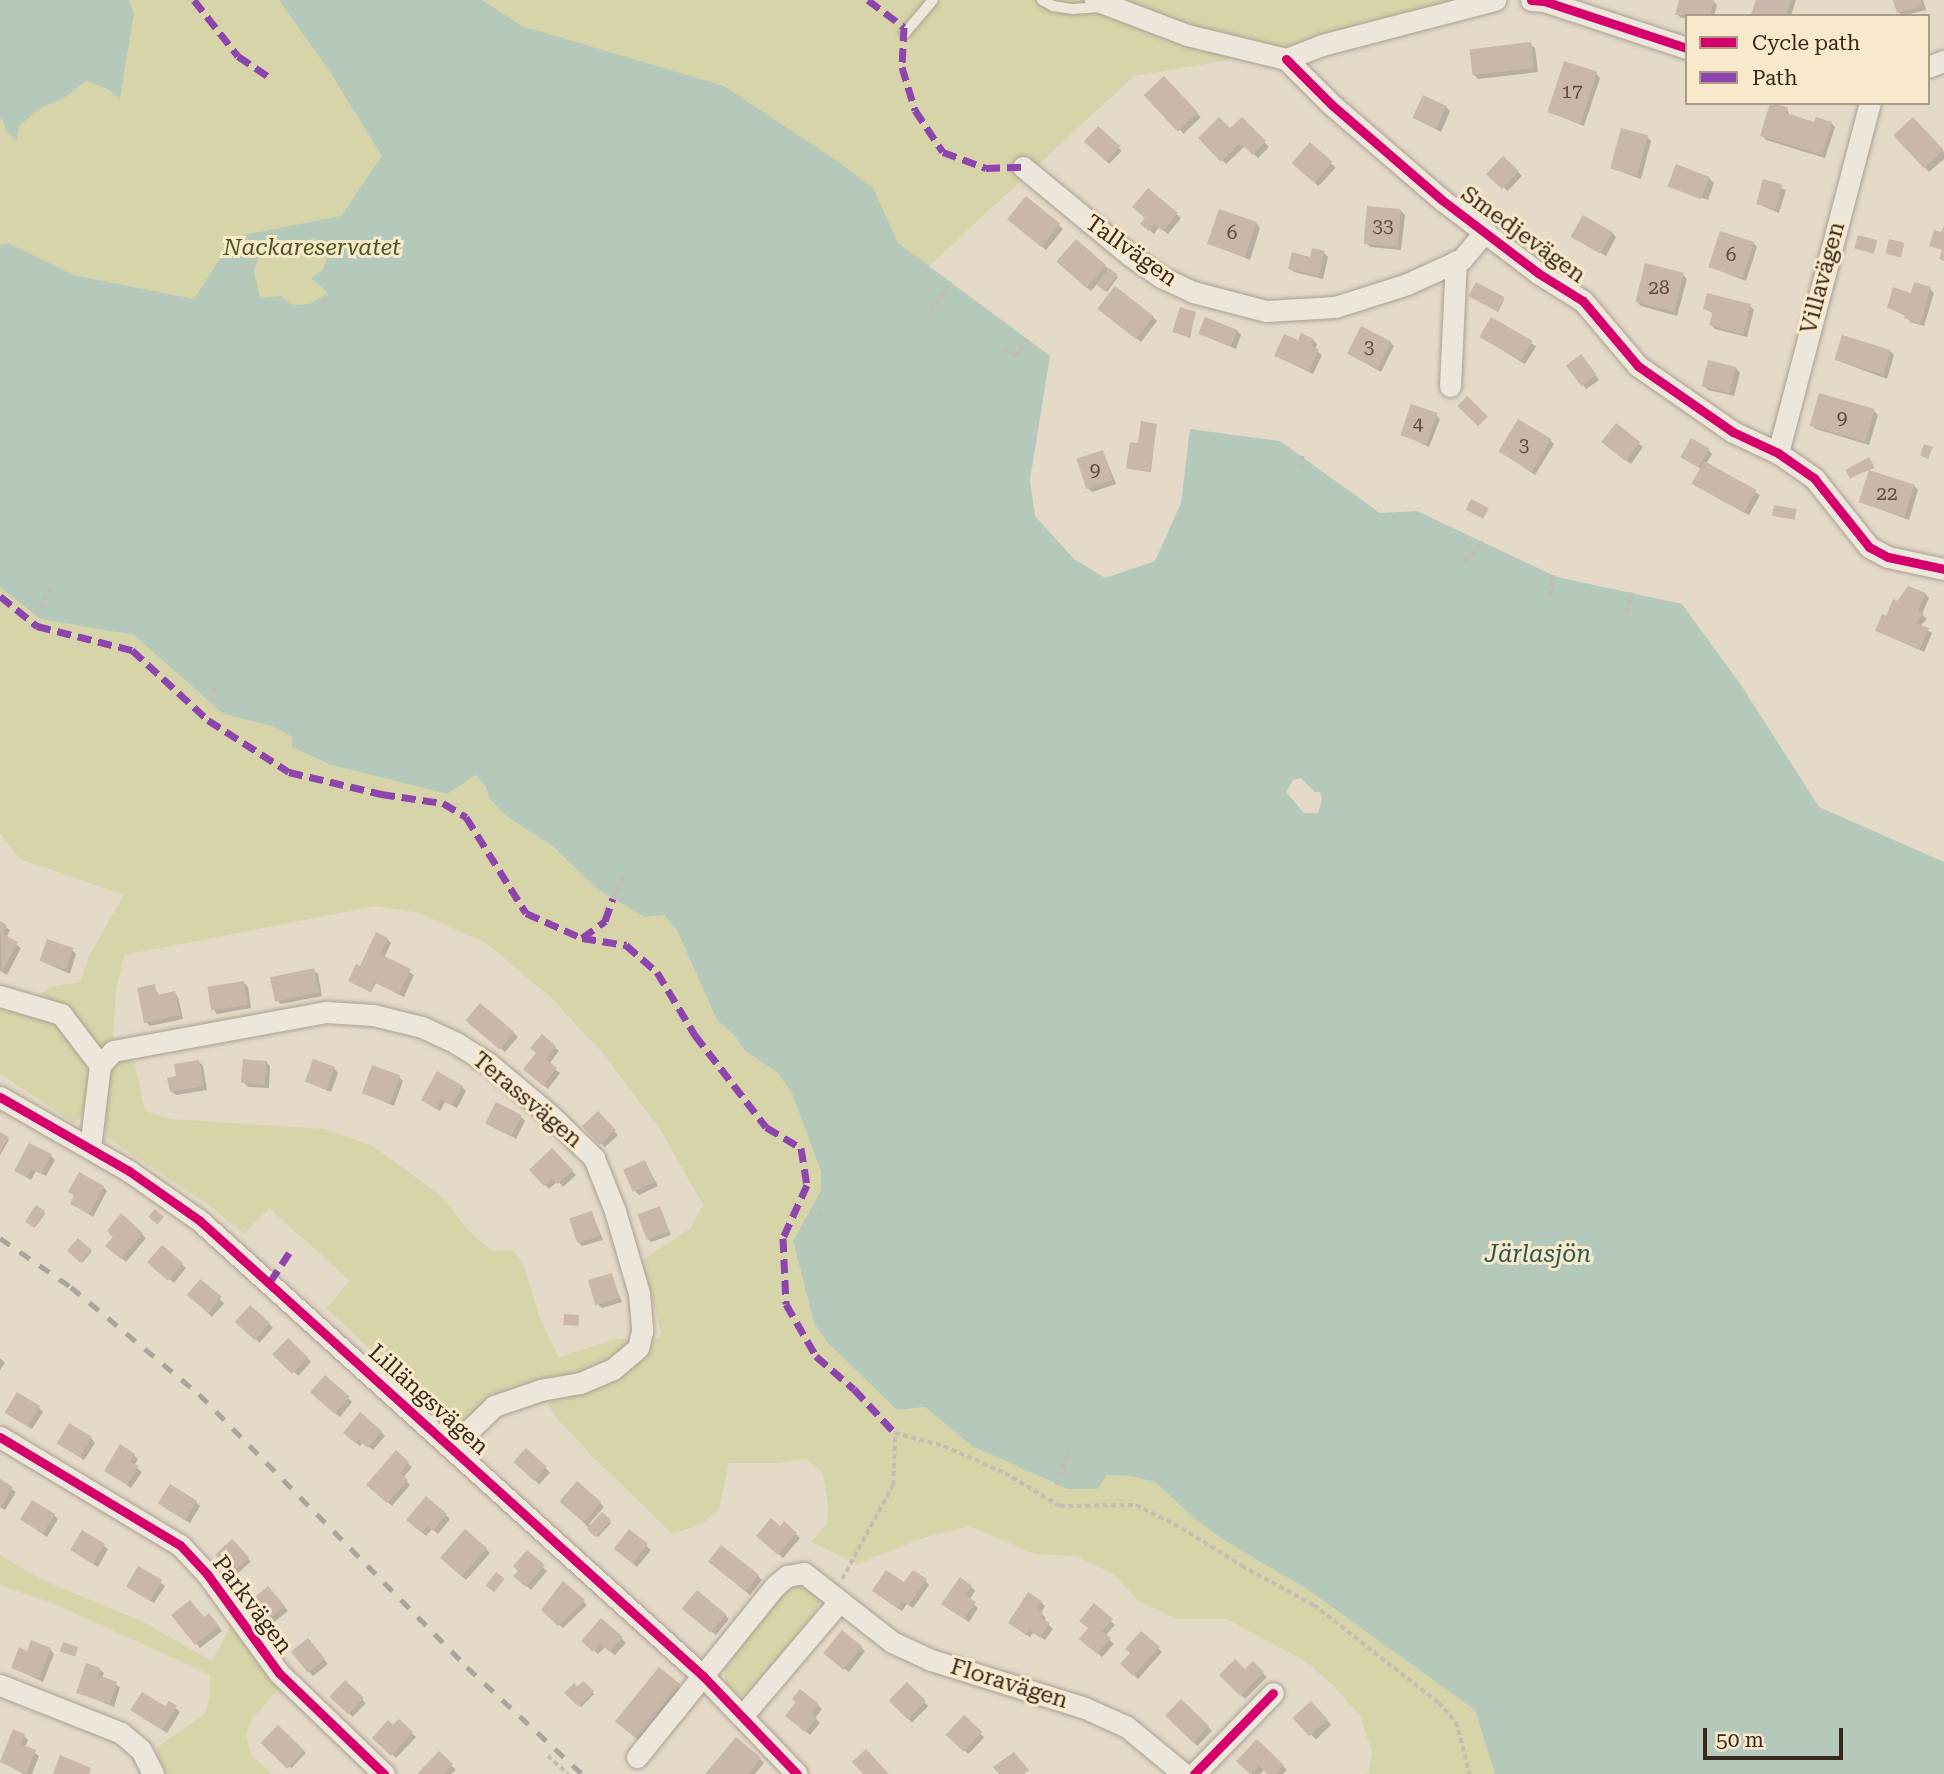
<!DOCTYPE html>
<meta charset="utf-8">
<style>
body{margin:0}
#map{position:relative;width:1944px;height:1774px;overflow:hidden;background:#e5dac8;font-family:"Roboto Serif",serif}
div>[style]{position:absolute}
.green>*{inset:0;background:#d7d4a9}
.water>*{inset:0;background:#b5c9bb}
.shadow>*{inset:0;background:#0003;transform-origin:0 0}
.building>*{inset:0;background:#c9b8a9;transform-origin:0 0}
.path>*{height:3.5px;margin-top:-1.75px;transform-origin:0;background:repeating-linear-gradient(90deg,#c4bcb2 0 5px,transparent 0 8.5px)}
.roads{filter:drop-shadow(0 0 2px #a99f92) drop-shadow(0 0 2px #a99f92)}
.service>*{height:10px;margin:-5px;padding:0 5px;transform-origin:5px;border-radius:5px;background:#ece6db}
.minor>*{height:21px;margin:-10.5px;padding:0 10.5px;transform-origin:10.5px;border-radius:10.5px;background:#ece6db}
.rail>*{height:5px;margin-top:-2.5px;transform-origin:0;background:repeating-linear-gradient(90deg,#aba49b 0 12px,transparent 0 24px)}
.quiet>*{height:7px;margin-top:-3.5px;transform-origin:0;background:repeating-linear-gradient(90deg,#8e44ad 0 14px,transparent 0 21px)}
.cycleway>*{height:9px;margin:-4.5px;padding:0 4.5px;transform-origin:4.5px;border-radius:4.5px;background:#d6006c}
span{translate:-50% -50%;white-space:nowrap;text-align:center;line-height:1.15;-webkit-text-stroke:6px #f8e9cc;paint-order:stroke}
.number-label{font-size:19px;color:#5c4b3e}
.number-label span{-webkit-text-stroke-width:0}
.street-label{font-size:23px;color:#38271a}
.park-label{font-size:23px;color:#4b561f;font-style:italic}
.water-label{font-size:24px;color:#285953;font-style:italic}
.legend{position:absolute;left:1685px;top:14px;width:245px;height:91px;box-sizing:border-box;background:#f8e9cc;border:2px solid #ab9b85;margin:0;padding:9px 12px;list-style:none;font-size:21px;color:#38271a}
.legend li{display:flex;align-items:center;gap:14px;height:35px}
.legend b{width:35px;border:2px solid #ab9b85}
.scale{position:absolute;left:1703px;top:1728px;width:140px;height:32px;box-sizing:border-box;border:4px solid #38271a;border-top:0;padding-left:9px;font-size:21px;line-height:24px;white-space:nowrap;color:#38271a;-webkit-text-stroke:5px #f8e9cc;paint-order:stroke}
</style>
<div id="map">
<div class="green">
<i style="clip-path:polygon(8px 0,1459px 0,1241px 58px,1134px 76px,928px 267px,0 410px,0 26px)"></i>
<i style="clip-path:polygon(evenodd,0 587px,40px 619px,134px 635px,222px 713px,274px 727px,292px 737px,476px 775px,486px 787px,489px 798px,506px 816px,554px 847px,597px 889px,664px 915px,677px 930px,717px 1020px,735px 1036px,745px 1051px,777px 1072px,792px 1093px,800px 1113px,821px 1174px,821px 1190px,793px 1242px,814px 1323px,827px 1342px,897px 1410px,925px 1407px,972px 1446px,1026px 1468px,1056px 1485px,1107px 1475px,1130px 1476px,1155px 1482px,1195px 1519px,1222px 1539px,1307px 1588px,1475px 1710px,1495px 1774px,1365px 1774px,1369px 1772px,1372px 1752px,1360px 1716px,1334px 1686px,1305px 1661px,1226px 1619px,1176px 1619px,1137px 1600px,1114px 1574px,1076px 1556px,1035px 1554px,969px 1526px,920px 1539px,858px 1564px,811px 1542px,827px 1523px,828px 1506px,823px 1473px,806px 1459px,777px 1463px,729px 1463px,719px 1509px,702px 1524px,672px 1534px,592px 1456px,559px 1421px,547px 1403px,463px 1421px,449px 1431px,431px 1406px,326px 1308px,350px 1281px,269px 1208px,244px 1234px,210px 1206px,106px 1137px,104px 1127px,83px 1115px,74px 1123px,0 1074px,0 1006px,19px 1013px,50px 987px,80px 982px,89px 956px,124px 895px,20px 859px,0 833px,0 587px,377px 906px,419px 913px,486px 943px,549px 996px,603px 1053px,663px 1134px,703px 1205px,690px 1229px,642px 1260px,661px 1333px,657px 1339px,617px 1339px,558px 1357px,538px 1313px,525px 1269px,514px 1250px,490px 1250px,466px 1227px,440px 1195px,373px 1146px,325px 1129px,171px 1119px,145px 1111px,134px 1059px,121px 1060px,113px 1034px,116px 991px,124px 955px,377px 906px)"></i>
<i style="clip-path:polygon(0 1555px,43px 1580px,143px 1622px,212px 1661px,230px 1627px,266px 1663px,280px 1687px,253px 1718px,246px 1734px,251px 1755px,272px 1774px,164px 1774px,156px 1748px,205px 1714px,210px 1697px,210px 1675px,55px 1604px,0 1585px)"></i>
<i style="clip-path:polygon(797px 1585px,818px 1591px,820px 1601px,816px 1610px,803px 1630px,744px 1696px,736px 1694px,726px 1683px,724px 1671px,731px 1658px,785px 1588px)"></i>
</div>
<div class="water">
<i style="clip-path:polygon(0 0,129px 0,134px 13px,120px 99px,108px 89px,86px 81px,65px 97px,39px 109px,19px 126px,17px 141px,6px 131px,2px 118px,0 121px)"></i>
<i style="clip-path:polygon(evenodd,279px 0,482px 0,522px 26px,724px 86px,840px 163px,873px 188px,898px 243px,1050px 356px,1030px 480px,1035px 516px,1074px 559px,1105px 578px,1155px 561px,1181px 503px,1190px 429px,1280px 441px,1380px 513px,1417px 511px,1557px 577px,1682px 604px,1741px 685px,1819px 807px,1944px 862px,1944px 1774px,1495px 1774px,1475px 1710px,1307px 1589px,1222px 1539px,1195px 1519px,1155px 1482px,1130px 1476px,1107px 1475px,1097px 1489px,1068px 1489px,972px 1446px,925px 1407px,897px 1410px,827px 1342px,814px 1323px,793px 1241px,821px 1190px,821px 1172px,792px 1093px,777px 1072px,745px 1051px,735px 1036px,717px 1020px,677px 930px,664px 915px,645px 917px,597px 889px,554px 847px,506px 816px,489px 798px,486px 787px,476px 775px,447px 794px,329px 764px,292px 747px,292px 737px,274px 727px,222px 713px,134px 635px,40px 619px,0 587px,0 245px,8px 243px,73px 275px,194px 299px,234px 237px,341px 216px,382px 156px,330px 72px,279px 0,314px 238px,332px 248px,322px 271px,311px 278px,328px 293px,309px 304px,294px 305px,280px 296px,260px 298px,254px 271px,259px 256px,248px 244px,263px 241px,280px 253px,314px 238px,279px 0,1301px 778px,1315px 792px,1320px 792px,1322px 800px,1318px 813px,1304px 813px,1286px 792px,1293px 780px,1301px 778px)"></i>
</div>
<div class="shadow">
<i style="clip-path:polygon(1681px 0,1713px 1px,1717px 5px,1714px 16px,1681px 18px,1677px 14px)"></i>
<i style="clip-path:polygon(1758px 0,1796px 0,1791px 16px,1756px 16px,1753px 13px)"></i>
<i style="clip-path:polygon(1894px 0,1923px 0,1926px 10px,1901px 16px)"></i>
<i style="clip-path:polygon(1530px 44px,1535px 48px,1538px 72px,1478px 79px,1474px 75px)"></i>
<i style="clip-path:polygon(1596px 74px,1600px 78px,1584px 126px,1549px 112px)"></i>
<i style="left:1164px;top:79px;width:53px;height:24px;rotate:46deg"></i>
<i style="clip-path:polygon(1446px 107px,1450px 111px,1441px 132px,1414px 118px)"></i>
<i style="clip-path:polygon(1787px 109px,1790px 116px,1815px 124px,1831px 123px,1835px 127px,1825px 158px,1766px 140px,1762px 136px)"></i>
<i style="clip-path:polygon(1242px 119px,1269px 147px,1258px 158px,1245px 146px,1226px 164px,1201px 138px,1230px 131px)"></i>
<i style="clip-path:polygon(1913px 119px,1944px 152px,1944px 159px,1929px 172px,1895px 135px)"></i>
<i style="left:1098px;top:128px;width:33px;height:18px;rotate:44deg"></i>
<i style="clip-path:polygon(1647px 137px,1651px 141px,1641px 179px,1611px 168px)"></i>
<i style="left:1310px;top:144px;width:35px;height:25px;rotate:43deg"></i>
<i style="left:1503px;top:158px;width:26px;height:21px;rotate:43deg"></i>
<i style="clip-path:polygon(1709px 178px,1714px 183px,1708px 200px,1671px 186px)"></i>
<i style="clip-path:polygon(1764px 181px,1786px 190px,1779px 213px,1758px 204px)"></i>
<i style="clip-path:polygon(1148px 190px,1181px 218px,1168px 234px,1159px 227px,1154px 234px,1143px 224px,1147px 219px)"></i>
<i style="clip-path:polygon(1026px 198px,1063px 229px,1046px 250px,1013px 223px)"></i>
<i style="clip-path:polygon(1401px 211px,1405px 215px,1401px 250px,1370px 247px,1366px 243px)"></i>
<i style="clip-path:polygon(1256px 223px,1260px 228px,1250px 260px,1209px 243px)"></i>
<i style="clip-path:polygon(1612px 233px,1616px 237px,1606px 256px,1573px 237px)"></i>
<i style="clip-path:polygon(1076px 241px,1118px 277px,1107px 292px,1097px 284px,1091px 291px,1062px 266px)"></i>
<i style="clip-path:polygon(1753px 243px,1757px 247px,1746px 281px,1710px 267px)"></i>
<i style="clip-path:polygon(1324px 253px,1328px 257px,1323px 279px,1294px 272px,1290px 268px)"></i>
<i style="clip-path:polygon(1683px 275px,1687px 279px,1677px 316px,1641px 306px,1637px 302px)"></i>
<i style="clip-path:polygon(1930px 289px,1934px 293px,1924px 326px,1910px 322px,1906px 316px,1889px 308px)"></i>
<i style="clip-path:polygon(1472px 297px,1503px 299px,1504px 300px,1498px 312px)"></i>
<i style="clip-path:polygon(1750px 306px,1754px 310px,1747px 337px,1715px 329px,1711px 325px,1714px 314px,1705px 309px)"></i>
<i style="clip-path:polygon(1103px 313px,1153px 317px,1157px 321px,1141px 342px)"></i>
<i style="clip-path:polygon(1195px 313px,1190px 338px,1174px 332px)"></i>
<i style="left:1492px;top:319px;width:52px;height:21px;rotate:32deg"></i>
<i style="clip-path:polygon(1237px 331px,1241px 335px,1236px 349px,1200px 334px)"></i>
<i style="clip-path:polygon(1313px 340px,1317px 344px,1315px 350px,1322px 355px,1313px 374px,1276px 356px,1299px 342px)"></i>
<i style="clip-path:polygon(1390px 342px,1394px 346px,1381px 372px,1349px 354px)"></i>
<i style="clip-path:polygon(1890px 351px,1894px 355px,1887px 379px,1836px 360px)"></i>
<i style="clip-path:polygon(1585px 360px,1599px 380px,1586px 389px,1568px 366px)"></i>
<i style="clip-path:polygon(1736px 368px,1740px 373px,1734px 396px,1708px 390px,1704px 386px)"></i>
<i style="clip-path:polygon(1874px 411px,1878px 415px,1869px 445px,1816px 429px,1811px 425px)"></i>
<i style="clip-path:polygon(1436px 415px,1440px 419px,1429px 447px,1402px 434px)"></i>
<i style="clip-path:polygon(1156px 425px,1151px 472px,1129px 469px,1140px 445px)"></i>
<i style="clip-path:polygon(1616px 425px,1643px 447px,1631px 464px,1607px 446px)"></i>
<i style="clip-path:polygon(1550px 440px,1554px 444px,1535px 475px,1500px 451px)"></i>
<i style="clip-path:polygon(1708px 450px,1712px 454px,1706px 464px,1760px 495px,1749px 515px,1693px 483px,1701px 469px,1682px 457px)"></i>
<i style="clip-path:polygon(1103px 452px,1116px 484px,1092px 492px,1088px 488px)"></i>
<i style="clip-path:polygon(1871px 461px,1874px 468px,1851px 477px)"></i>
<i style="clip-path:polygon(1914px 486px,1918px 490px,1909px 520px,1861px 502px)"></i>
<i style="clip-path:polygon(1925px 594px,1929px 598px,1922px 614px,1927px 619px,1920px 626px,1932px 633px,1924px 652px,1877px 631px,1898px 603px)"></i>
<i style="clip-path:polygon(0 923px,10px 930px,6px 938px,21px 948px,7px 975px,0 971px)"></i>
<i style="clip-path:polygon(387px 939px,391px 943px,384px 958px,414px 975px,404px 997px,376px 983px,371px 992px,351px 982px)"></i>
<i style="clip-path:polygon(72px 950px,76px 954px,70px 974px,41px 961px)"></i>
<i style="clip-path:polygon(313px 970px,318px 974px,322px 996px,281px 1004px,277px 1000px)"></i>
<i style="clip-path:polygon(244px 983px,248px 987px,251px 1008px,217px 1014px,213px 1009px)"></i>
<i style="clip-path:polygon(154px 986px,159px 996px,174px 993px,178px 997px,183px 1019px,150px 1026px,146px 1022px)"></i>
<i style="clip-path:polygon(472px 1025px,514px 1033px,518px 1037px,505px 1052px)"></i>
<i style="clip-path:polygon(542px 1036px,559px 1051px,549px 1064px,560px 1073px,548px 1089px,529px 1073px)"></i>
<i style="clip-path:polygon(199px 1062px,203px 1066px,207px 1090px,176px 1095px,171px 1091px,178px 1077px)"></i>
<i style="clip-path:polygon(266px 1062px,270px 1066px,269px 1088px,248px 1087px,244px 1083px)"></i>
<i style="clip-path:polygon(334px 1068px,338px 1073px,331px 1092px,307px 1082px)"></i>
<i style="clip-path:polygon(399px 1077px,403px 1081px,394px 1106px,364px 1093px)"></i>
<i style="clip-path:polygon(462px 1087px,466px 1091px,457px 1108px,445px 1102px,440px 1111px,423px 1100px)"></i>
<i style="left:598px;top:1113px;width:30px;height:18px;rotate:48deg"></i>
<i style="clip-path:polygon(521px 1117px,525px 1121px,516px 1139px,487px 1122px)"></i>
<i style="clip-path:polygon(0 1134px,9px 1140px,0 1155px)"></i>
<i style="clip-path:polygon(552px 1150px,576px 1175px,563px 1187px,558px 1181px,549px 1189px,531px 1170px)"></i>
<i style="clip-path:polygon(51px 1156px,55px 1160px,46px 1176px,36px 1171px,31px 1180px,16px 1171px)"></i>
<i style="clip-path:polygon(645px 1162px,658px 1186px,639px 1195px,635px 1191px)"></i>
<i style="clip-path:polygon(103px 1187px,107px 1191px,93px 1217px,72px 1204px,74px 1196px,70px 1192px)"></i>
<i style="left:37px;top:1208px;width:10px;height:17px;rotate:37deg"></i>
<i style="clip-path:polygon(659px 1208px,671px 1235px,651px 1242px,647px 1238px)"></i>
<i style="clip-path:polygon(592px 1213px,603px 1240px,582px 1246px,578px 1242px)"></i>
<i style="clip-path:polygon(121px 1216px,146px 1238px,126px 1262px,112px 1250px)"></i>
<i style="left:78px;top:1240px;width:18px;height:14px;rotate:41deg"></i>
<i style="clip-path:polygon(162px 1248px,186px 1268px,174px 1283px,154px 1267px)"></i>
<i style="clip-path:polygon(611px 1275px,622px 1302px,602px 1308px,597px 1304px)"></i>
<i style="left:200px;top:1281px;width:33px;height:18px;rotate:43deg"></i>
<i style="left:250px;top:1307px;width:31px;height:20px;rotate:42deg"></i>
<i style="left:288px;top:1341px;width:31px;height:19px;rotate:42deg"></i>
<i style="clip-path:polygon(0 1358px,5px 1363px,0 1370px)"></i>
<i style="clip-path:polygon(316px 1397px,348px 1398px,352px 1402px,340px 1417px)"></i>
<i style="clip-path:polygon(39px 1408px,43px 1412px,32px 1429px,11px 1416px)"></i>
<i style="clip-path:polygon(381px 1432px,385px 1436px,373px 1450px,363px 1442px,360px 1446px,349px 1437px)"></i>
<i style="clip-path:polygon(91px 1438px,95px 1443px,84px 1460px,59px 1443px)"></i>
<i style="left:526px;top:1450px;width:33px;height:16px;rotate:43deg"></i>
<i style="clip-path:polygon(396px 1453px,412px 1467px,403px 1478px,410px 1485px,392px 1506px,368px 1485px)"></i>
<i style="clip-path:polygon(134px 1455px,138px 1459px,134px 1466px,142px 1472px,131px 1488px,106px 1471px)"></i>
<i style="clip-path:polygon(0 1481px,16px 1492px,5px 1510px,0 1507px)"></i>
<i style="clip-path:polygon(196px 1502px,200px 1506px,190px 1523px,164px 1507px)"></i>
<i style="clip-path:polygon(600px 1503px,604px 1507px,589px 1524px,591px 1526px,602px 1515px,611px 1523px,598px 1537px,566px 1505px)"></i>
<i style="clip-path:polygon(54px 1515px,58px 1519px,47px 1537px,22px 1520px)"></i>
<i style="clip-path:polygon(446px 1515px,450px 1519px,438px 1534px,432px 1529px,426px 1536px,412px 1524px)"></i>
<i style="clip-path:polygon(784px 1524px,800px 1538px,783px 1558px,762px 1540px)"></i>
<i style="clip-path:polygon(629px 1531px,651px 1550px,637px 1567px,619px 1552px)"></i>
<i style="clip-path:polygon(83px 1532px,108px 1549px,98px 1567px,77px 1554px)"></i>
<i style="left:232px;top:1541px;width:28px;height:19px;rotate:48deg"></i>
<i style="clip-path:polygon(486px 1549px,490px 1553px,466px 1580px,442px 1558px)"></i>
<i style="clip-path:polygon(527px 1553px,547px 1571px,531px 1590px,516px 1576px)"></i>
<i style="clip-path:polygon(714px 1566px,758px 1576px,762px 1580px,750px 1595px)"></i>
<i style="clip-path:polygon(925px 1580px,929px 1585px,913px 1608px,907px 1604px,902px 1611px,878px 1595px)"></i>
<i style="clip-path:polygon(160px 1582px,165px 1586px,154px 1603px,132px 1590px)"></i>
<i style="clip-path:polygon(564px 1583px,587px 1605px,563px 1628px,543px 1610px)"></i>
<i style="clip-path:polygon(971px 1587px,975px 1591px,969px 1600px,978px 1608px,969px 1622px,948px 1608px)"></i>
<i style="clip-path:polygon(272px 1592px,288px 1611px,273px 1623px,269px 1619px)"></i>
<i style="clip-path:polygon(1041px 1602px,1045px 1606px,1041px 1613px,1046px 1618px,1044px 1621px,1053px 1629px,1045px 1640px,1033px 1633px,1030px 1637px,1015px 1627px)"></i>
<i style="clip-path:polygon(1094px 1606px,1115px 1625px,1105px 1636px,1114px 1644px,1102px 1657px,1085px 1643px)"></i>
<i style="clip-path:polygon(688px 1613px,725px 1615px,729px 1619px,716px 1635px)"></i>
<i style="clip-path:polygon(173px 1615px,213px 1619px,222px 1631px,200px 1648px)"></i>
<i style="clip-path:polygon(601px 1620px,626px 1643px,615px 1655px,605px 1647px,598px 1654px,583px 1641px)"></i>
<i style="clip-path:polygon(842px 1632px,865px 1651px,849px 1672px,830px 1657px)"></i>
<i style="clip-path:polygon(1142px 1633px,1162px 1652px,1138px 1679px,1122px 1664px,1132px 1653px)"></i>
<i style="clip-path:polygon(312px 1645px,328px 1664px,313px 1676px,309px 1672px)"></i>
<i style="clip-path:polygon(50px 1649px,54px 1654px,43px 1682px,13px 1668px,28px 1653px)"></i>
<i style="clip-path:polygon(1253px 1664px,1267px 1677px,1245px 1699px,1221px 1675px,1245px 1672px)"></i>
<i style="clip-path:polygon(99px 1669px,104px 1673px,102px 1678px,120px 1687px,114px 1707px,78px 1692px)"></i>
<i style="left:345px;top:1683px;width:29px;height:19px;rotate:44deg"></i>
<i style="clip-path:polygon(583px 1683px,594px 1694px,581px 1707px,567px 1693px)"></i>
<i style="left:907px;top:1685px;width:30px;height:23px;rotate:45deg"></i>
<i style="clip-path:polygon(679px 1687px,683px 1690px,641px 1742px,620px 1724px)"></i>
<i style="left:1181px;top:1701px;width:43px;height:21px;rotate:44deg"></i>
<i style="clip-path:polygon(169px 1703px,180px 1712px,167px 1733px,133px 1710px,166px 1709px)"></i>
<i style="left:1311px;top:1704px;width:29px;height:21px;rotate:46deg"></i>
<i style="clip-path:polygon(818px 1705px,822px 1709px,815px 1718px,820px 1723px,810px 1735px,792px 1720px)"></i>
<i style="left:964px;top:1718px;width:28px;height:23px;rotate:44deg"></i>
<i style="clip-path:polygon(399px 1722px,416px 1737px,396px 1758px,374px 1738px)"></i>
<i style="left:278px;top:1727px;width:38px;height:21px;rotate:43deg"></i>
<i style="clip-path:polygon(24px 1736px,28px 1740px,25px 1747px,39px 1756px,32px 1774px,24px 1774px,0 1761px)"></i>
<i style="clip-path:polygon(1257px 1741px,1287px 1770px,1283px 1774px,1270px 1774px,1265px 1769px,1260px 1774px,1252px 1774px,1239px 1761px)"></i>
<i style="clip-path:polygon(440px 1754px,456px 1770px,451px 1774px,419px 1774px)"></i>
<i style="clip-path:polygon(760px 1759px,764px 1763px,755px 1774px,708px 1774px)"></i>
</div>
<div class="building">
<i style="clip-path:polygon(1679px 0,1714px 0,1710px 16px,1675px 15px)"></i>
<i style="clip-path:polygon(1756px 0,1791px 0,1786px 16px,1751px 14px)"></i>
<i style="clip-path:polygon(1893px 0,1921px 0,1923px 6px,1897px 13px)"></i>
<i style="left:1531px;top:42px;width:26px;height:62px;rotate:83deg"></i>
<i style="left:1564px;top:61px;width:35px;height:54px;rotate:18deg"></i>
<i style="left:1164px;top:76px;width:50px;height:28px;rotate:47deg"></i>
<i style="left:1423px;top:95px;width:26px;height:25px;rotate:25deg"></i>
<i style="clip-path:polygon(1770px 103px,1788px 107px,1786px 113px,1814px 122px,1816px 117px,1832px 122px,1822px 155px,1760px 136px)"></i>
<i style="clip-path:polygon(1219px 117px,1230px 128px,1242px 117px,1266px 141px,1253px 155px,1240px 143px,1221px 162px,1198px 138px)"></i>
<i style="left:1913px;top:117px;width:45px;height:27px;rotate:47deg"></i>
<i style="left:1098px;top:126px;width:30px;height:21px;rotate:42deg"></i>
<i style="left:1621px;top:128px;width:28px;height:42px;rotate:15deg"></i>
<i style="left:1310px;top:142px;width:30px;height:28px;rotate:41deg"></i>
<i style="left:1503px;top:156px;width:22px;height:25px;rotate:43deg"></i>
<i style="left:1676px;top:164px;width:36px;height:24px;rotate:21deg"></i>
<i style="left:1763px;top:179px;width:20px;height:26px;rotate:15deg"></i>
<i style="clip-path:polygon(1148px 188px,1178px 213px,1163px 231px,1154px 224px,1149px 231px,1140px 224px,1145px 218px,1132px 207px)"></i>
<i style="left:1026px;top:196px;width:44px;height:30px;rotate:39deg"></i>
<i style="left:1367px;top:206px;width:34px;height:38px;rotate:5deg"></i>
<i style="left:1219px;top:209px;width:40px;height:37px;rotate:19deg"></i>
<i style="left:1583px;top:215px;width:34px;height:25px;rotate:30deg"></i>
<i style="clip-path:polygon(1944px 226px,1944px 261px,1939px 259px,1942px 250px,1929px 246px,1934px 230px,1941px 232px)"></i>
<i style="left:1720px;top:231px;width:36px;height:38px;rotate:18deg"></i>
<i style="left:1858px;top:235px;width:20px;height:14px;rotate:15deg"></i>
<i style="left:1076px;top:239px;width:40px;height:30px;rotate:41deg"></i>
<i style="left:1889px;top:239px;width:16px;height:15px;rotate:14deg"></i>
<i style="clip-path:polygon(1312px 248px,1325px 251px,1319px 276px,1288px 269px,1292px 252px,1310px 257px)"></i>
<i style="left:1645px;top:263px;width:40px;height:40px;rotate:14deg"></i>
<i style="left:1109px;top:268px;width:11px;height:21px;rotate:38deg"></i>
<i style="left:1476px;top:282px;width:32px;height:16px;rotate:28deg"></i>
<i style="clip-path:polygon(1914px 282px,1931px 287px,1920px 324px,1904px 318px,1905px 314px,1887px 308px,1893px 287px,1911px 293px)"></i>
<i style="left:1115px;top:286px;width:49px;height:29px;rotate:38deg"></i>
<i style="clip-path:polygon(1707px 293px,1751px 304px,1743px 334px,1709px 325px,1713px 312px,1703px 309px)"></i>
<i style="left:1180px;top:307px;width:17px;height:26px;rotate:17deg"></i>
<i style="left:1205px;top:317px;width:35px;height:18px;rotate:22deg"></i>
<i style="left:1491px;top:317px;width:48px;height:23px;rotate:30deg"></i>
<i style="left:1361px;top:326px;width:34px;height:31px;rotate:27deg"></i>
<i style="clip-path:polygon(1301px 333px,1314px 339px,1311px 346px,1319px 349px,1309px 371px,1274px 356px,1284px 334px,1298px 340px)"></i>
<i style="left:1842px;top:335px;width:51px;height:26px;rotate:17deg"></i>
<i style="left:1581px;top:354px;width:26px;height:19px;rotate:53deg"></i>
<i style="left:1708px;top:360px;width:29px;height:27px;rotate:14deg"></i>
<i style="left:1819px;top:393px;width:58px;height:34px;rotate:16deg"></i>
<i style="left:1467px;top:396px;width:29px;height:14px;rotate:44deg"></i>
<i style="left:1411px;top:404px;width:28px;height:33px;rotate:19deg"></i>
<i style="left:1518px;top:419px;width:39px;height:38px;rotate:31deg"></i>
<i style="clip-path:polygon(1141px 421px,1157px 424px,1150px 472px,1126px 468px,1130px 442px,1138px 443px)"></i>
<i style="left:1616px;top:423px;width:31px;height:24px;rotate:38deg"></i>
<i style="left:1691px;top:438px;width:21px;height:22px;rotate:29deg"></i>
<i style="clip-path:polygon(1924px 444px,1933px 447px,1928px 459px,1920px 455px)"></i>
<i style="left:1103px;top:450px;width:32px;height:28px;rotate:72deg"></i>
<i style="left:1869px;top:457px;width:10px;height:27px;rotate:61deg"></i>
<i style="left:1704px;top:461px;width:60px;height:26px;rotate:29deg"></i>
<i style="left:1869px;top:470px;width:48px;height:34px;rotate:18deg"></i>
<i style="left:1471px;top:499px;width:20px;height:12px;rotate:27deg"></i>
<i style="left:1774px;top:505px;width:23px;height:11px;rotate:10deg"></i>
<i style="clip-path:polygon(1908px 586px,1926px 593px,1918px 611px,1924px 613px,1916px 623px,1929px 628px,1920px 649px,1875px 631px,1882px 614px,1886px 616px,1893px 599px,1897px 601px)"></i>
<i style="clip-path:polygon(0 921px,7px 925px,3px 934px,18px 942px,2px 972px)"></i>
<i style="clip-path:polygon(376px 932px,388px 938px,380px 954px,411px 969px,399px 994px,374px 982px,370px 992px,348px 981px,356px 964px,360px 966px)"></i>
<i style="left:47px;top:939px;width:28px;height:23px;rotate:19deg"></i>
<i style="left:314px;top:968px;width:25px;height:45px;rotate:78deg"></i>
<i style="left:244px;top:981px;width:24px;height:37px;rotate:81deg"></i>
<i style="clip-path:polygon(155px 984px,157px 995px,175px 991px,180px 1015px,144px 1023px,137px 988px)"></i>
<i style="left:480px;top:1003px;width:45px;height:23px;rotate:40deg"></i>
<i style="clip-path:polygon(542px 1034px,556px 1046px,546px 1059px,557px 1068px,543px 1086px,523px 1069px,536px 1053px,530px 1048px)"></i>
<i style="left:243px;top:1059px;width:24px;height:24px;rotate:5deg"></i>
<i style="left:313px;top:1059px;width:23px;height:24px;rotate:20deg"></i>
<i style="clip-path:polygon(199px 1060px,204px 1086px,170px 1092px,167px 1078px,176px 1076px,174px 1064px)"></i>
<i style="left:372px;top:1065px;width:30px;height:30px;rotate:20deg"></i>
<i style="clip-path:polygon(437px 1071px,463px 1086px,452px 1105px,441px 1099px,436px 1109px,421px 1100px)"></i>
<i style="left:496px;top:1102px;width:29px;height:24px;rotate:27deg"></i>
<i style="left:598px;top:1111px;width:26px;height:22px;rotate:47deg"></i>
<i style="clip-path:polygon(0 1132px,9px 1137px,0 1152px)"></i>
<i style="clip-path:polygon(29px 1143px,52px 1154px,41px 1174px,31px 1169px,27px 1177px,14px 1171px)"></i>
<i style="clip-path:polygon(552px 1148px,573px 1170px,558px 1184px,552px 1179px,544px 1186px,529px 1170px)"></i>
<i style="left:645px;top:1160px;width:24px;height:24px;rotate:66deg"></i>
<i style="clip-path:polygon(79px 1172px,104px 1186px,89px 1214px,70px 1204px,74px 1195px,68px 1192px)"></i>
<i style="left:36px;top:1205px;width:11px;height:20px;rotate:34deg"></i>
<i style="left:660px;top:1206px;width:27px;height:24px;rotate:70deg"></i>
<i style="left:155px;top:1209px;width:12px;height:10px;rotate:42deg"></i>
<i style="left:592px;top:1211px;width:26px;height:24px;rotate:72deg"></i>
<i style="clip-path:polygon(121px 1213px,143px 1233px,121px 1259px,105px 1246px,113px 1237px,107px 1231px)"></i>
<i style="left:78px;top:1238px;width:18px;height:17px;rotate:41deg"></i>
<i style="left:162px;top:1245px;width:28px;height:23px;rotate:41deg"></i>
<i style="left:612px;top:1273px;width:26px;height:25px;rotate:74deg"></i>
<i style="left:200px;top:1279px;width:28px;height:21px;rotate:39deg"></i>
<i style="left:250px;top:1305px;width:27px;height:23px;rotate:42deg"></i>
<i style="left:564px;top:1314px;width:15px;height:11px;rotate:4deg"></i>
<i style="left:288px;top:1338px;width:28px;height:23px;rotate:44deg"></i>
<i style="left:325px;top:1375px;width:33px;height:23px;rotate:41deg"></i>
<i style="left:17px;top:1392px;width:27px;height:24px;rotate:31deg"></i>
<i style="clip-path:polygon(360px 1412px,382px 1431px,368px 1448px,358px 1440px,355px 1443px,343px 1433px)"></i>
<i style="left:69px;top:1423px;width:27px;height:24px;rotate:31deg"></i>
<i style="clip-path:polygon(120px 1444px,135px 1454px,130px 1462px,139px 1466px,127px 1485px,104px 1471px)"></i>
<i style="left:526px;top:1448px;width:28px;height:19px;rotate:42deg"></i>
<i style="clip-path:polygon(396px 1450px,409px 1462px,400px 1473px,408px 1480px,387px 1503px,366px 1485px)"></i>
<i style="clip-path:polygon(0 1479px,13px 1487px,0 1508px)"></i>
<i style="left:577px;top:1481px;width:32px;height:27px;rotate:41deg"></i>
<i style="left:170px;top:1484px;width:32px;height:23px;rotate:32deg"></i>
<i style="clip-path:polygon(426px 1496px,447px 1514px,433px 1531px,427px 1526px,422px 1533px,406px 1520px)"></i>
<i style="left:32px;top:1500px;width:27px;height:23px;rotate:31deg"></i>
<i style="left:602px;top:1512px;width:12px;height:23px;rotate:42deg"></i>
<i style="clip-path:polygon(771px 1518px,780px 1526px,784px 1521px,797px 1533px,778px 1555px,756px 1536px)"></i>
<i style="left:465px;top:1529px;width:29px;height:38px;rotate:41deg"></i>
<i style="left:629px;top:1529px;width:24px;height:25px;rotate:38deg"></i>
<i style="left:82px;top:1530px;width:27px;height:23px;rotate:31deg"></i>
<i style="left:232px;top:1539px;width:25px;height:23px;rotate:47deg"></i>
<i style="left:721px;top:1545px;width:48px;height:21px;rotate:38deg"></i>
<i style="clip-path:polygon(527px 1550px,545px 1565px,526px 1587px,513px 1576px,518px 1571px,513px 1566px)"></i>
<i style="left:138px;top:1566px;width:28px;height:24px;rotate:30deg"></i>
<i style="clip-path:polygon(886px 1570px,904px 1582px,913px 1570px,927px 1579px,909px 1605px,902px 1601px,897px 1608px,872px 1591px)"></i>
<i style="left:496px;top:1572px;width:11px;height:17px;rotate:38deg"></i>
<i style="clip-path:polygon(960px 1577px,972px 1586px,965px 1595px,976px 1602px,964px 1619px,941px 1604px)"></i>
<i style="clip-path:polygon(563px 1581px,585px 1600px,558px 1626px,541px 1610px)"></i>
<i style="left:268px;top:1586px;width:26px;height:23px;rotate:50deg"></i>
<i style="left:697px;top:1590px;width:38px;height:24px;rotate:40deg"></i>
<i style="clip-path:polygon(1028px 1592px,1042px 1601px,1037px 1608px,1043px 1612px,1040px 1617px,1050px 1623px,1040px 1638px,1029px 1630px,1026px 1635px,1008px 1623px)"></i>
<i style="clip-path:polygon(190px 1600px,204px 1617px,209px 1613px,219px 1626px,195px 1645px,171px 1615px)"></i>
<i style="clip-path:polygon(1094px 1603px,1113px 1619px,1102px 1631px,1111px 1638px,1097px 1654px,1079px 1639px,1088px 1628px,1079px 1621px)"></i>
<i style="clip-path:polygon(601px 1618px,623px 1637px,610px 1652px,600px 1644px,593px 1652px,581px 1641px)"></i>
<i style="left:842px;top:1630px;width:26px;height:30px;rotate:39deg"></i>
<i style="clip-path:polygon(1141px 1631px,1160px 1647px,1133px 1676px,1120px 1664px,1130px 1653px,1125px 1649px)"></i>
<i style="left:308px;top:1638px;width:27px;height:22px;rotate:51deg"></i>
<i style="clip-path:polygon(31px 1640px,51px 1648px,39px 1679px,11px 1668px,19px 1647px,27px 1651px)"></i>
<i style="left:63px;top:1642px;width:16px;height:10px;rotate:18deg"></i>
<i style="clip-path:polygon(1235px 1659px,1245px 1669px,1253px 1661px,1264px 1672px,1240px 1696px,1219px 1675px)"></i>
<i style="clip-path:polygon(86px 1663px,100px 1668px,98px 1675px,117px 1682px,110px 1704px,76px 1693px)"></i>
<i style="left:659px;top:1667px;width:28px;height:70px;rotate:39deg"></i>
<i style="left:345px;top:1680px;width:26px;height:23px;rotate:43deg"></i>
<i style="clip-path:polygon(583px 1681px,594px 1691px,579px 1707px,564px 1693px,574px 1683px,577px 1687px)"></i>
<i style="left:907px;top:1682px;width:27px;height:26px;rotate:45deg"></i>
<i style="clip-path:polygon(800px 1689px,819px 1704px,812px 1713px,817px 1718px,805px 1732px,785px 1716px,796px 1702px,792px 1699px)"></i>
<i style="clip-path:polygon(142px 1692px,165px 1706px,169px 1701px,177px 1706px,162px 1730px,130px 1710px)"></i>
<i style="left:1181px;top:1699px;width:39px;height:23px;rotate:44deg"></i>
<i style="left:1311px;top:1701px;width:25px;height:25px;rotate:48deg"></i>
<i style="left:964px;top:1715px;width:25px;height:27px;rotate:43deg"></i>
<i style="clip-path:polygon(399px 1719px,413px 1732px,391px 1756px,372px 1738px,388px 1720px,393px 1725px)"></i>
<i style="left:278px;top:1725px;width:37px;height:25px;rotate:44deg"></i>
<i style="clip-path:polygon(13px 1729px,25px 1734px,21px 1744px,36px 1750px,26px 1774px,0 1762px)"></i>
<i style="clip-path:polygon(736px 1737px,761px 1758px,748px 1774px,705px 1774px)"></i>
<i style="clip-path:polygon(1257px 1739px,1284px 1765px,1275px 1774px,1267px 1774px,1259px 1766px,1250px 1774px,1236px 1761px)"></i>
<i style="clip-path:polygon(866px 1749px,889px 1774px,863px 1774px,852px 1762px)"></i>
<i style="clip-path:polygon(439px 1751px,453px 1764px,443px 1774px,417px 1774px)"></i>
<i style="clip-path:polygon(1014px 1752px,1029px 1770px,1024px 1774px,999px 1774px,993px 1767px)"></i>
<i style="clip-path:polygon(60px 1755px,91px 1768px,89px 1774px,53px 1774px)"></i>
</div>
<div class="path">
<i style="left:931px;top:311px;width:35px;rotate:-55deg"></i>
<i style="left:1004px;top:349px;width:14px;rotate:36deg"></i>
<i style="left:1015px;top:357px;width:22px;rotate:-56deg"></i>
<i style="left:1301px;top:468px;width:12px;rotate:-85deg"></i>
<i style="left:1465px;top:562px;width:27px;rotate:-48deg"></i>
<i style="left:1550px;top:595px;width:20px;rotate:-81deg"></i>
<i style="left:1626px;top:613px;width:21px;rotate:-76deg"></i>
<i style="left:36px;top:616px;width:30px;rotate:-63deg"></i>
<i style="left:209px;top:700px;width:13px;rotate:-63deg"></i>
<i style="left:613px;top:898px;width:23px;rotate:-65deg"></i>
<i style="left:810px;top:1213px;width:12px;rotate:14deg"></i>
<i style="left:1056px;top:1485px;width:36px;rotate:-69deg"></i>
<i style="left:842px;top:1579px;width:107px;rotate:-61.5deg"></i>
<i style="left:893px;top:1485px;width:52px;rotate:-87.8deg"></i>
<i style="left:895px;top:1433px;width:51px;rotate:14.9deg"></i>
<i style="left:944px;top:1446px;width:67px;rotate:23.9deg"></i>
<i style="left:1005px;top:1473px;width:64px;rotate:31deg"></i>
<i style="left:1060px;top:1506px;width:76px;rotate:-0.8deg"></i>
<i style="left:1136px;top:1505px;width:51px;rotate:26.6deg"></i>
<i style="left:1182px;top:1528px;width:71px;rotate:32.3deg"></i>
<i style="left:1242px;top:1566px;width:82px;rotate:28.4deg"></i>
<i style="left:1314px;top:1605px;width:159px;rotate:38.1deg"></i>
<i style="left:1439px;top:1703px;width:25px;rotate:48deg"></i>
<i style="left:1456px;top:1722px;width:54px;rotate:74.9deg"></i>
<i style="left:548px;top:1756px;width:27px;rotate:42deg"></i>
</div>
<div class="roads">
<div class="service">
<i style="left:1042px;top:0;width:13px;rotate:29deg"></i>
<i style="left:1053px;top:6px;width:20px;rotate:9deg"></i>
<i style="left:1073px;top:9px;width:31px;rotate:-4deg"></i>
<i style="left:905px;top:33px;width:43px;rotate:-49.7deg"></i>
</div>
<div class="minor">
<i style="left:1095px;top:0;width:98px;rotate:20.8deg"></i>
<i style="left:1187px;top:35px;width:102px;rotate:13.6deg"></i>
<i style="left:1286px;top:59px;width:39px;rotate:-21deg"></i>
<i style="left:1322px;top:45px;width:179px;rotate:-14.6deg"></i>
<i style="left:1531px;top:0;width:13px;rotate:4deg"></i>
<i style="left:1544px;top:1px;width:151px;rotate:18.2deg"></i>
<i style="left:1286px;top:59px;width:65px;rotate:45deg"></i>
<i style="left:1332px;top:105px;width:145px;rotate:40.8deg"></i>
<i style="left:1442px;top:200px;width:121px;rotate:37.2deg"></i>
<i style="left:1538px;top:273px;width:53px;rotate:31.9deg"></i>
<i style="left:1583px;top:301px;width:85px;rotate:49.8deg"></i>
<i style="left:1638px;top:366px;width:116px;rotate:34.8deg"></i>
<i style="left:1733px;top:432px;width:50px;rotate:25deg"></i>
<i style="left:1778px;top:453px;width:44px;rotate:34.8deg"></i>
<i style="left:1814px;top:478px;width:88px;rotate:51.4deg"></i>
<i style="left:1869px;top:547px;width:21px;rotate:28deg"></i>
<i style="left:1888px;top:557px;width:57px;rotate:12.1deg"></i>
<i style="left:1928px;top:67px;width:17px;rotate:-21deg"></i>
<i style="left:1023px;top:167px;width:140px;rotate:39.5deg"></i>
<i style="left:1131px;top:256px;width:37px;rotate:35deg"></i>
<i style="left:1161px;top:277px;width:35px;rotate:25deg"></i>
<i style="left:1193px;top:292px;width:75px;rotate:14.6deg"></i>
<i style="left:1266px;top:311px;width:69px;rotate:-3.3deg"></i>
<i style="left:1335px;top:307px;width:76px;rotate:-17.7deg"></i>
<i style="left:1407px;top:284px;width:60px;rotate:-24.4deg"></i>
<i style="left:1462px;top:259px;width:34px;rotate:-50deg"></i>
<i style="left:1450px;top:386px;width:125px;rotate:-87.3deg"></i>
<i style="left:1778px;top:453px;width:362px;rotate:-75.3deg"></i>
<i style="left:0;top:996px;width:64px;rotate:16.4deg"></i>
<i style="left:61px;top:1014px;width:64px;rotate:52.6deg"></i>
<i style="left:0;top:1097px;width:149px;rotate:29.8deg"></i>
<i style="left:129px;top:1171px;width:85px;rotate:35deg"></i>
<i style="left:199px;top:1220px;width:681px;rotate:42.14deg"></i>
<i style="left:704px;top:1677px;width:134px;rotate:46.2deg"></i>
<i style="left:90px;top:1148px;width:84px;rotate:-83.1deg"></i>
<i style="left:100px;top:1065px;width:19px;rotate:-47deg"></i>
<i style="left:113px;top:1051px;width:217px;rotate:-10.4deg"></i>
<i style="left:326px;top:1012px;width:47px;rotate:3.7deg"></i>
<i style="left:373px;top:1015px;width:50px;rotate:13.8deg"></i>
<i style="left:422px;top:1027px;width:38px;rotate:25deg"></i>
<i style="left:456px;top:1043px;width:39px;rotate:32deg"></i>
<i style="left:489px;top:1064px;width:80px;rotate:39.9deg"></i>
<i style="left:550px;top:1115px;width:62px;rotate:44.3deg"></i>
<i style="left:594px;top:1158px;width:57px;rotate:68.4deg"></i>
<i style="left:615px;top:1211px;width:85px;rotate:73.7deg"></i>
<i style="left:639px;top:1293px;width:38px;rotate:85deg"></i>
<i style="left:642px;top:1331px;width:17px;rotate:103deg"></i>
<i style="left:638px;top:1348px;width:33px;rotate:140deg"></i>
<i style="left:613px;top:1369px;width:36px;rotate:157deg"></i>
<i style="left:580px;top:1383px;width:40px;rotate:170deg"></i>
<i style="left:541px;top:1390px;width:50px;rotate:161.2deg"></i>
<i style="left:494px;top:1406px;width:59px;rotate:135.7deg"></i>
<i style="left:0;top:1437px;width:210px;rotate:31deg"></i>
<i style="left:180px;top:1545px;width:40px;rotate:47deg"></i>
<i style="left:207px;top:1574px;width:122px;rotate:54deg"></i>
<i style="left:279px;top:1673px;width:146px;rotate:43.9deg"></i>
<i style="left:0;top:1685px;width:130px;rotate:21.6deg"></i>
<i style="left:121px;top:1733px;width:26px;rotate:40deg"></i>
<i style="left:141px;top:1750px;width:27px;rotate:63deg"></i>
<i style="left:743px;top:1715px;width:148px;rotate:-49.7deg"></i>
<i style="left:637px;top:1757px;width:220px;rotate:-51.1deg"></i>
<i style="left:775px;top:1586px;width:16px;rotate:-40deg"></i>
<i style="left:787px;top:1576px;width:17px;rotate:-10deg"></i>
<i style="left:804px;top:1573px;width:112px;rotate:38.1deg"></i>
<i style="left:892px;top:1642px;width:43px;rotate:24.8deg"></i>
<i style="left:931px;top:1660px;width:161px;rotate:17.3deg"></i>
<i style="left:1085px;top:1708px;width:46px;rotate:24.3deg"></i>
<i style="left:1127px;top:1727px;width:74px;rotate:39.5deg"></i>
<i style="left:1194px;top:1774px;width:113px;rotate:-45.7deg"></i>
</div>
</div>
<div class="rail">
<i style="left:0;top:1238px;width:86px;rotate:34.6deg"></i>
<i style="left:71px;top:1287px;width:167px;rotate:39.9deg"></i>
<i style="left:199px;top:1394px;width:383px;rotate:45.5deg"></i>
<i style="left:467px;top:1667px;width:157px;rotate:42.9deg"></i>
</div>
<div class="quiet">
<i style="left:194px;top:0;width:71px;rotate:51.8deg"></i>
<i style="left:238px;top:56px;width:41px;rotate:34.1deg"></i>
<i style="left:868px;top:0;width:45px;rotate:36.9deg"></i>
<i style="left:904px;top:27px;width:40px;rotate:92.9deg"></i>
<i style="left:902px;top:67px;width:45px;rotate:73.2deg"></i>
<i style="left:915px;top:110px;width:50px;rotate:56.3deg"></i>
<i style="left:943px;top:152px;width:46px;rotate:20.4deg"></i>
<i style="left:986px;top:168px;width:37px;rotate:-2deg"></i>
<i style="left:0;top:596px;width:48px;rotate:39deg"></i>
<i style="left:37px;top:626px;width:98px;rotate:14.2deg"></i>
<i style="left:132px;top:650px;width:103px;rotate:42.6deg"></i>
<i style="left:208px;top:720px;width:96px;rotate:32.7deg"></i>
<i style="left:289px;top:772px;width:95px;rotate:13.4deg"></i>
<i style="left:381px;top:794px;width:63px;rotate:8.3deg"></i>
<i style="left:443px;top:803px;width:27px;rotate:31deg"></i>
<i style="left:466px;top:817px;width:113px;rotate:58deg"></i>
<i style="left:526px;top:913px;width:61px;rotate:24.1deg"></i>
<i style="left:582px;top:938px;width:45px;rotate:9deg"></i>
<i style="left:626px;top:945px;width:41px;rotate:41.1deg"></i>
<i style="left:657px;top:972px;width:74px;rotate:58.9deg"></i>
<i style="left:695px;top:1035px;width:116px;rotate:52.3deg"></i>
<i style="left:766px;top:1127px;width:41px;rotate:31deg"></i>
<i style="left:801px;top:1148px;width:37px;rotate:81deg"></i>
<i style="left:807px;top:1185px;width:58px;rotate:114.4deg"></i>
<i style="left:783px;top:1238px;width:66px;rotate:87.4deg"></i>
<i style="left:786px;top:1304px;width:60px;rotate:60deg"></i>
<i style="left:816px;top:1356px;width:50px;rotate:41deg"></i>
<i style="left:854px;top:1389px;width:60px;rotate:47deg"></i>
<i style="left:582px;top:938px;width:29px;rotate:-36deg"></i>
<i style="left:605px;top:921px;width:24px;rotate:-71deg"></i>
<i style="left:270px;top:1282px;width:42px;rotate:-56.7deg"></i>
</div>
<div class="cycleway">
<i style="left:1531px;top:0;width:13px;rotate:4deg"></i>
<i style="left:1544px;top:1px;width:151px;rotate:18.2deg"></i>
<i style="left:1286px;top:59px;width:65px;rotate:45deg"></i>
<i style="left:1332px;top:105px;width:145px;rotate:40.8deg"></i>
<i style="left:1442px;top:200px;width:121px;rotate:37.2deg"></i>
<i style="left:1538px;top:273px;width:53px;rotate:31.9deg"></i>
<i style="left:1583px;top:301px;width:85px;rotate:49.8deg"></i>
<i style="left:1638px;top:366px;width:116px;rotate:34.8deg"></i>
<i style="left:1733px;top:432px;width:50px;rotate:25deg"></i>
<i style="left:1778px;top:453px;width:44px;rotate:34.8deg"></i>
<i style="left:1814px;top:478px;width:88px;rotate:51.4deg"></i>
<i style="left:1869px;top:547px;width:21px;rotate:28deg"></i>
<i style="left:1888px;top:557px;width:57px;rotate:12.1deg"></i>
<i style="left:0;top:1097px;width:149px;rotate:29.8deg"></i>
<i style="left:129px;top:1171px;width:85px;rotate:35deg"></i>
<i style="left:199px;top:1220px;width:681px;rotate:42.14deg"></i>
<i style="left:704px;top:1677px;width:134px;rotate:46.2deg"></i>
<i style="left:0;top:1437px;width:210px;rotate:31deg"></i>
<i style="left:180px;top:1545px;width:40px;rotate:47deg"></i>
<i style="left:207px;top:1574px;width:122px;rotate:54deg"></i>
<i style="left:279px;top:1673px;width:146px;rotate:43.9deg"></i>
<i style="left:1194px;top:1774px;width:113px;rotate:-45.7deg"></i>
</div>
<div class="number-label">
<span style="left:1572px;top:92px">17</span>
<span style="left:1383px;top:226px">33</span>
<span style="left:1232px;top:233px">6</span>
<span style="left:1731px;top:255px">6</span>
<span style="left:1659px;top:288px">28</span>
<span style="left:1369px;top:347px">3</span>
<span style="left:1842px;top:418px">9</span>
<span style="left:1418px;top:424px">4</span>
<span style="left:1524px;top:445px">3</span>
<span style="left:1095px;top:470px">9</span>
<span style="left:1887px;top:494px">22</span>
</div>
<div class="street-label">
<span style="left:1523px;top:235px;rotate:36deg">Smedjevägen</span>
<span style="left:1131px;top:251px;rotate:35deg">Tallvägen</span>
<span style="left:1823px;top:278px;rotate:-75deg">Villavägen</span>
<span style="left:527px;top:1100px;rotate:40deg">Terassvägen</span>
<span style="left:428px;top:1400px;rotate:42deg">Lillängsvägen</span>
<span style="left:252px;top:1605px;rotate:53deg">Parkvägen</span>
<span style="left:1009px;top:1684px;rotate:17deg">Floravägen</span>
</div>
<div class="park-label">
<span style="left:312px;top:248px">Nackareservatet</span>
</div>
<div class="water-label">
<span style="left:1538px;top:1255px">Järlasjön</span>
</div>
<ul class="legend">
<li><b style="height:9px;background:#d6006c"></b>Cycle path</li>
<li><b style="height:9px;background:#8e44ad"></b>Path</li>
</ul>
<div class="scale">50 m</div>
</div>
